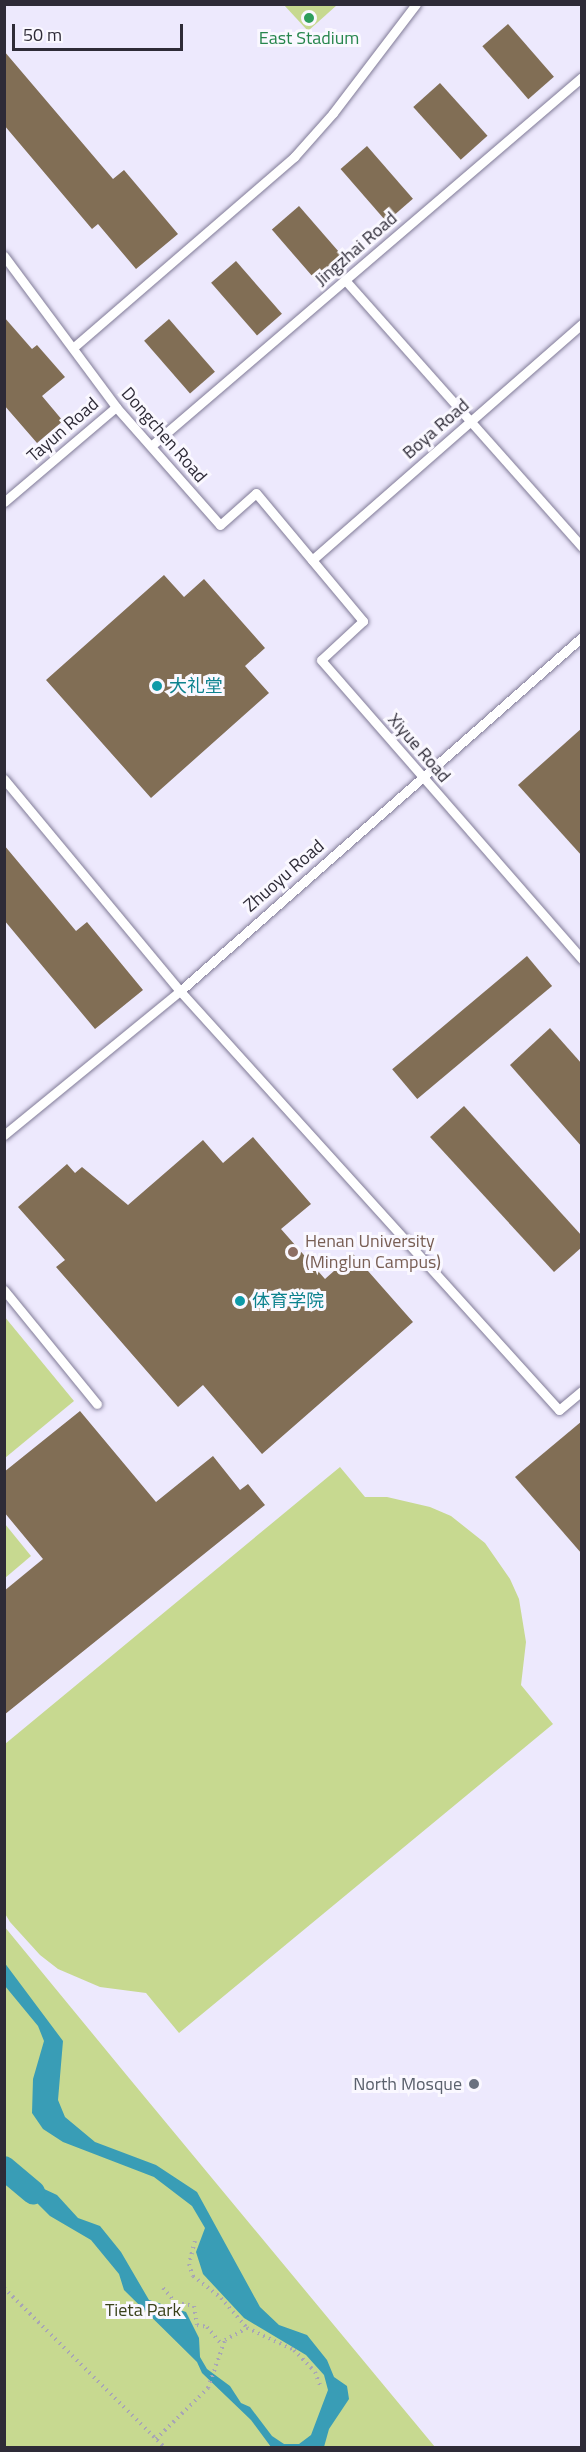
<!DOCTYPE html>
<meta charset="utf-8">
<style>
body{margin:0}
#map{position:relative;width:586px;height:2452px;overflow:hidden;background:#ede9fd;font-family:"Titillium Web","Noto Sans SC",sans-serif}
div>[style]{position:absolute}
.green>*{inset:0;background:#c7d990}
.water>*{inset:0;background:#399db6}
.canal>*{height:24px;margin:-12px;padding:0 12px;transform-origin:12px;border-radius:12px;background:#399db6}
.building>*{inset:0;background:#816e55;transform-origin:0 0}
.path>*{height:4px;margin-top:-2px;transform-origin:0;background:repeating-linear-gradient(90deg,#a8a5b6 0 1.5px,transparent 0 6px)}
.roads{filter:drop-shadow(0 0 2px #817b97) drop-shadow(0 0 2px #817b97)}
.lane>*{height:9px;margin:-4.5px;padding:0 4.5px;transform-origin:4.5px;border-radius:4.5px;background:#fff}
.dots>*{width:16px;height:16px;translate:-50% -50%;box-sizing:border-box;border:3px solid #faf8ff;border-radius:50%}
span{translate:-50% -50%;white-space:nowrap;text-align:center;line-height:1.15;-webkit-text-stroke:6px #faf8ff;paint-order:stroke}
.leisure-label{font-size:18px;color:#27864d}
.street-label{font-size:18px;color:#2e2b37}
.culture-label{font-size:18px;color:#0d838f}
.left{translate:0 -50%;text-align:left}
.education-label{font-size:18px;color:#785e54}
.worship-label{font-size:18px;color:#5b616d}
.right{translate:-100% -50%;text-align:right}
.park-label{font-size:18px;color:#39411a}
.frame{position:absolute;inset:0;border:6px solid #2e2b37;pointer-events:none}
.scale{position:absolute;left:12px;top:24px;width:171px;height:27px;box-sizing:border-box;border:3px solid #2e2b37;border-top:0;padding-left:8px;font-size:18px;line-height:21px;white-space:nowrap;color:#2e2b37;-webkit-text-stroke:4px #faf8ff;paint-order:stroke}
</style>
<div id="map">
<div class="green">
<i style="clip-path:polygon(284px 5px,337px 5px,308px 31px)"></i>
<i style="clip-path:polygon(4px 1316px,74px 1401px,5px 1458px,4px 1458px)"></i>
<i style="clip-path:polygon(340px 1467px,365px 1497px,387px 1497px,430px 1507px,451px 1516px,485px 1543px,510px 1579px,519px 1599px,526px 1642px,521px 1685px,553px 1724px,179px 2033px,146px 1993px,100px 1987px,58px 1969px,40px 1955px,10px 1922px,4px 1912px,5px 1744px)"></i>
<i style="clip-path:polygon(5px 1524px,31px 1556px,5px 1578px,4px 1578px)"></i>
<i style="clip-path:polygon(4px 1926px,129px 2078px,435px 2447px,5px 2447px)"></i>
</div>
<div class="water">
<i style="clip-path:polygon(4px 1962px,63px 2041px,58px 2100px,65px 2117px,95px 2142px,156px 2165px,197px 2192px,260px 2307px,279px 2325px,307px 2335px,327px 2360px,334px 2377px,347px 2386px,349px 2399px,329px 2429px,324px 2447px,271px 2447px,251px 2420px,202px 2373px,197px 2362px,124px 2290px,119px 2274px,91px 2240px,50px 2216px,38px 2204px,33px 2192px,42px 2188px,57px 2195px,78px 2218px,100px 2226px,121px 2252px,149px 2300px,186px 2312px,199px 2338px,200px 2357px,207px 2369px,230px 2386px,241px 2403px,250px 2407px,272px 2436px,284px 2444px,299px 2444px,311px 2435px,328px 2390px,324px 2375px,306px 2355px,244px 2318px,203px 2274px,196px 2252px,205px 2228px,192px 2206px,154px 2177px,63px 2142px,43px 2129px,32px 2113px,33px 2079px,44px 2041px,38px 2026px,5px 1986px)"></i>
</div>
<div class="canal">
<i style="left:4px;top:2168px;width:38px;rotate:40deg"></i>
</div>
<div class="building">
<i style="left:508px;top:24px;width:70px;height:34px;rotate:49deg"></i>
<i style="clip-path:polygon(4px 51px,113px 179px,124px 170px,178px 234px,136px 269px,98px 224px,92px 229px,4px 125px)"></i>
<i style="left:440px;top:83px;width:71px;height:36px;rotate:48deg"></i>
<i style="left:367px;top:146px;width:70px;height:35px;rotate:49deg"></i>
<i style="left:299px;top:206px;width:70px;height:36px;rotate:49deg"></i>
<i style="left:236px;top:261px;width:70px;height:33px;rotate:49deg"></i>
<i style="clip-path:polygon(4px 317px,32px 349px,37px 345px,65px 377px,42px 396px,63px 421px,37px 443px,4px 405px)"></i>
<i style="left:169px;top:319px;width:70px;height:33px;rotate:49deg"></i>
<i style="clip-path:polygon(164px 575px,184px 597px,204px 579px,265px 648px,245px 666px,269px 693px,151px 798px,46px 680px)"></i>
<i style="clip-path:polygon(582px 728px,582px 856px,518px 785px)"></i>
<i style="clip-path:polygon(4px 845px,76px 931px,87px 922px,143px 990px,95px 1029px,4px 920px)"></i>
<i style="left:527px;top:956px;width:39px;height:176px;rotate:50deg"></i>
<i style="clip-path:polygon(550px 1028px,582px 1064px,582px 1147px,510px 1065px)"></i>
<i style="clip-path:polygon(464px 1106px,582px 1236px,582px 1247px,554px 1272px,430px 1137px)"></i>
<i style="clip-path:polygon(253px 1137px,311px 1204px,281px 1229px,325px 1279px,353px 1254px,413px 1322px,262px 1454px,203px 1385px,178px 1407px,56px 1267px,65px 1260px,18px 1207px,67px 1164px,75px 1173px,82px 1167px,128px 1205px,203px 1140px,223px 1163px)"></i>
<i style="clip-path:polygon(80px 1411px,156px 1502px,213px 1456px,240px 1490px,248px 1484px,265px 1505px,4px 1715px,4px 1591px,43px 1559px,4px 1512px,4px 1472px)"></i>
<i style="clip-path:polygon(582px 1421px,582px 1554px,515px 1477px)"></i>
</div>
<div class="path">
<i style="left:195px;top:2241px;width:24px;rotate:105deg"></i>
<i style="left:189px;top:2264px;width:13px;rotate:72deg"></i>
<i style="left:193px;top:2276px;width:36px;rotate:38deg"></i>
<i style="left:221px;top:2298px;width:40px;rotate:49deg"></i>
<i style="left:4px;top:2288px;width:227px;rotate:44.8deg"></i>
<i style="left:163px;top:2288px;width:20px;rotate:49deg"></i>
<i style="left:176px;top:2303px;width:18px;rotate:9deg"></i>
<i style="left:194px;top:2306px;width:19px;rotate:81deg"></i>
<i style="left:197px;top:2325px;width:10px;rotate:11deg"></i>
<i style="left:207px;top:2327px;width:23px;rotate:50deg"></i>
<i style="left:156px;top:2439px;width:73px;rotate:-44.4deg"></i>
<i style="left:208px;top:2388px;width:51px;rotate:-70.5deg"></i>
<i style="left:225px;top:2340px;width:25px;rotate:-29deg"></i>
<i style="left:247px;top:2328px;width:52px;rotate:25.1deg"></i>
<i style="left:294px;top:2350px;width:30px;rotate:46deg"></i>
<i style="left:315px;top:2372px;width:17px;rotate:69deg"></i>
</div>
<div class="roads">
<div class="lane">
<i style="left:4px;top:256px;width:188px;rotate:53.4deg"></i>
<i style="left:116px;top:407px;width:157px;rotate:48.6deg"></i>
<i style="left:220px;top:525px;width:48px;rotate:-41.6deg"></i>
<i style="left:256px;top:493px;width:167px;rotate:50.1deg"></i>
<i style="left:363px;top:621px;width:57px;rotate:137.1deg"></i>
<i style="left:321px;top:660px;width:397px;rotate:48.9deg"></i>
<i style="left:345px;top:280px;width:357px;rotate:48.4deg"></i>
<i style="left:74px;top:347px;width:291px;rotate:-40.8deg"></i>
<i style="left:294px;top:157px;width:59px;rotate:-48.4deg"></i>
<i style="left:333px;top:113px;width:137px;rotate:-52.7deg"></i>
<i style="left:151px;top:446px;width:567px;rotate:-40.57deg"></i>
<i style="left:4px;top:502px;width:147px;rotate:-40.3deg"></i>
<i style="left:312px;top:560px;width:359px;rotate:-41.2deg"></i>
<i style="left:4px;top:779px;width:276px;rotate:50.3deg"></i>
<i style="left:180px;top:991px;width:565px;rotate:47.87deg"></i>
<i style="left:559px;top:1410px;width:30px;rotate:-40deg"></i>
<i style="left:4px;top:1135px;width:227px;rotate:-39.3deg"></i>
<i style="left:180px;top:991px;width:536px;rotate:-41.37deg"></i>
<i style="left:4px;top:1290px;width:147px;rotate:50.8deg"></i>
</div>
</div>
<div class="dots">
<i style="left:309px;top:18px;background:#2e9e5b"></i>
<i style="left:157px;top:686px;background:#0f9aa8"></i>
<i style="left:293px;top:1252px;background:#8d6e63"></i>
<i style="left:240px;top:1301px;background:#0f9aa8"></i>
<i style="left:474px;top:2084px;background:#6b7280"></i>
</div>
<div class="leisure-label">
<span style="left:309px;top:38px">East Stadium</span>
</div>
<div class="street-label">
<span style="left:356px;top:249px;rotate:-41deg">Jingzhai Road</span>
<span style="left:436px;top:429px;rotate:-41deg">Boya Road</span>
<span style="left:63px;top:430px;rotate:-41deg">Tayun Road</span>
<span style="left:164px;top:435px;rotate:49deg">Dongchen Road</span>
<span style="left:419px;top:748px;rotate:49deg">Xiyue Road</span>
<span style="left:284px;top:876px;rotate:-41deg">Zhuoyu Road</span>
</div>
<div class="culture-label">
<span class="left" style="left:169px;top:686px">大礼堂</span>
<span class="left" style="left:252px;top:1301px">体育学院</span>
</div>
<div class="education-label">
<span class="left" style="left:305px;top:1252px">Henan University<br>(Minglun Campus)</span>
</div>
<div class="worship-label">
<span class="right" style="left:462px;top:2084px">North Mosque</span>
</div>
<div class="park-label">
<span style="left:143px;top:2310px">Tieta Park</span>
</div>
<div class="frame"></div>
<div class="scale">50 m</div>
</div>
